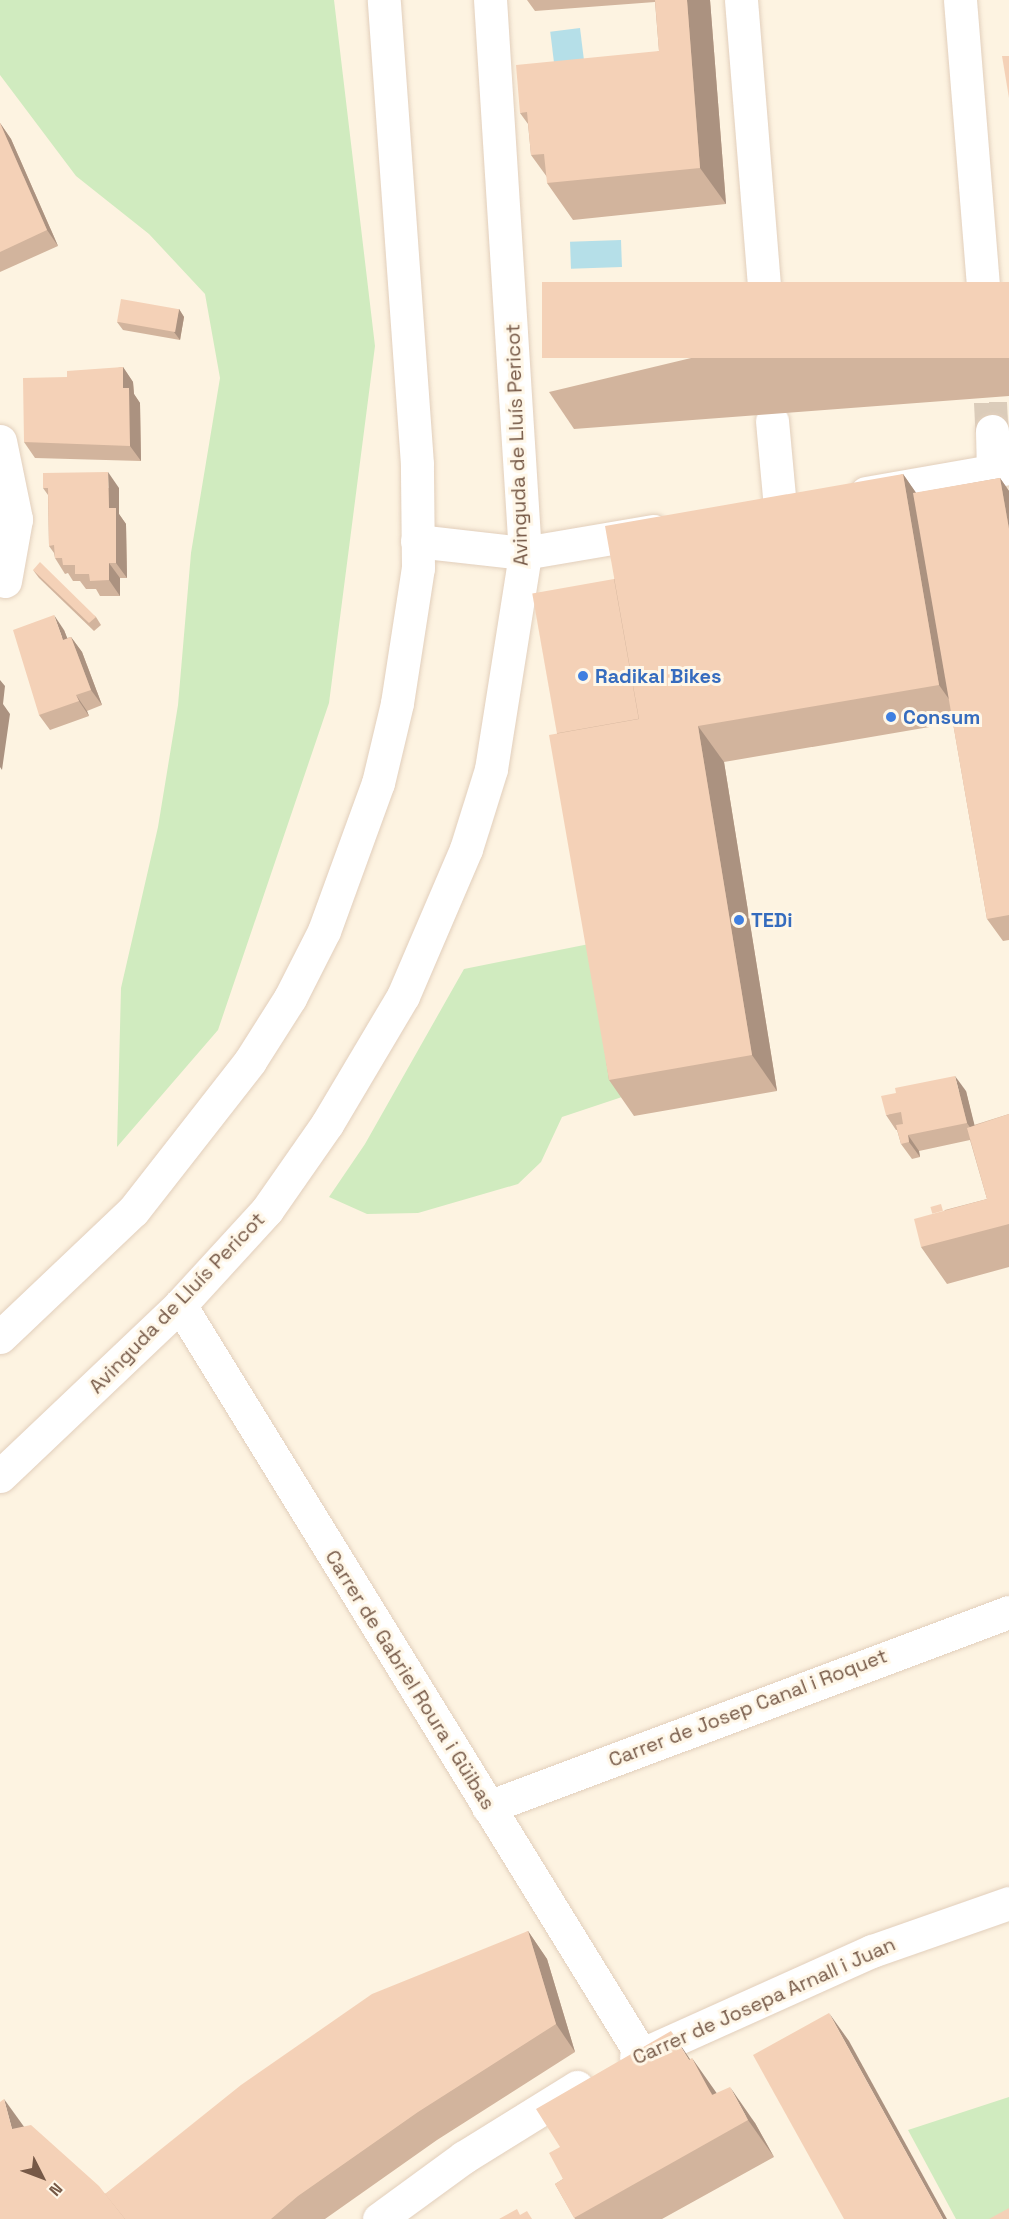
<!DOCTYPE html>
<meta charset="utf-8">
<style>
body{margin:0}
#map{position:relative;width:1009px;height:2219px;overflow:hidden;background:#fdf3e1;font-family:"Space Grotesk",sans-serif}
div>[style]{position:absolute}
.green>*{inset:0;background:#d0ebbf}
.water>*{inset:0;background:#b5dfe8;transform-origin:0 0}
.street-tunnel>*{height:33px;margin-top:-16.5px;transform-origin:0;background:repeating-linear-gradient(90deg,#dbccba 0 33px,transparent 0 49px)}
.roads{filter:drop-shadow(0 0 2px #e2cfbc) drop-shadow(0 0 2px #e2cfbc)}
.street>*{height:33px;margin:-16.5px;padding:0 16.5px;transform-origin:16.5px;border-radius:16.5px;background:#fff}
.secondary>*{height:33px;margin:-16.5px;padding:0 16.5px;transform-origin:16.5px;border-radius:16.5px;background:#fff}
.wall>*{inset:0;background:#d2b49d}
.shaded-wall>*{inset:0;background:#ab9280}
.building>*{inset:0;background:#f4d1b7;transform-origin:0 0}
.dots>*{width:16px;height:16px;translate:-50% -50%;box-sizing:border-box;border:3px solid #fff7e8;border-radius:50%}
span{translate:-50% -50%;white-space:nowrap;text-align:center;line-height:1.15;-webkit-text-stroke:6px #fff7e8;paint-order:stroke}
.street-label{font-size:20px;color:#765947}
.shop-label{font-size:20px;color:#366cbe;font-weight:700}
.left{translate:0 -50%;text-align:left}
.north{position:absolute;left:12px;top:2147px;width:60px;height:60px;-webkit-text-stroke:4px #fff7e8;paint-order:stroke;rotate:132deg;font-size:16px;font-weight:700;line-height:24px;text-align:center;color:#765947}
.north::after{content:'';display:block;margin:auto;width:21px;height:27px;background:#765947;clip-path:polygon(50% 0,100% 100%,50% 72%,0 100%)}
</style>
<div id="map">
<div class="green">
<i style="clip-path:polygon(0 0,334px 0,375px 346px,329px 703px,218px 1030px,117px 1147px,121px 988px,158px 827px,178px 705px,191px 553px,220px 378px,205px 294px,149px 234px,76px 176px,0 75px)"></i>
<i style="clip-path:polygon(604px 941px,631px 1094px,562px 1117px,541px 1162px,518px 1184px,418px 1213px,367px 1214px,329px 1197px,365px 1144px,464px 969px)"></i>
<i style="clip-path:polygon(1009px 2097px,1009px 2219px,956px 2219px,908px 2130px)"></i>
</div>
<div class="water">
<i style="left:580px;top:28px;width:47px;height:30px;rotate:83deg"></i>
<i style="left:621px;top:240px;width:27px;height:51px;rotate:88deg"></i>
</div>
<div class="street-tunnel">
<i style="left:988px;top:353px;width:78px;rotate:87.1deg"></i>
</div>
<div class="roads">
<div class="street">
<i style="left:741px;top:0;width:324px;rotate:85.4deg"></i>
<i style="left:960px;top:0;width:311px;rotate:85.4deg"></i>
<i style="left:772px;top:421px;width:87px;rotate:84.7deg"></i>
<i style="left:992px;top:431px;width:41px;rotate:88.6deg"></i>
<i style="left:0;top:441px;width:80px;rotate:78.4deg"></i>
<i style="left:16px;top:519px;width:63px;rotate:100.1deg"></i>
<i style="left:866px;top:493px;width:145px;rotate:-9.9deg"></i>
<i style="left:417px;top:541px;width:108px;rotate:6.4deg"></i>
<i style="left:524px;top:553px;width:131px;rotate:-9.7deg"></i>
<i style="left:180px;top:1305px;width:880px;rotate:58.39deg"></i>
<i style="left:488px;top:1807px;width:556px;rotate:-20.52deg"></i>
<i style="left:636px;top:2057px;width:259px;rotate:-24.2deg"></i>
<i style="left:872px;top:1951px;width:145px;rotate:-19.3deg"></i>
<i style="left:379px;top:2219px;width:105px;rotate:-36.1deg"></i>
<i style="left:464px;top:2157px;width:133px;rotate:-31.8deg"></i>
</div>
<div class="secondary">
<i style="left:0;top:1337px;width:183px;rotate:-43.5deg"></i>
<i style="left:133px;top:1211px;width:190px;rotate:-52deg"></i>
<i style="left:250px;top:1061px;width:75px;rotate:-57.6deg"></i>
<i style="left:290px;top:998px;width:75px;rotate:-63.1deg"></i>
<i style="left:324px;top:931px;width:158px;rotate:-70deg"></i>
<i style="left:378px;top:783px;width:82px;rotate:-76.6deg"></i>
<i style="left:397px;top:703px;width:137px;rotate:-81.2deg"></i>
<i style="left:418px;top:568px;width:104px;rotate:-90.6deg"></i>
<i style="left:417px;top:464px;width:465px;rotate:-94.1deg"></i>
<i style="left:0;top:1476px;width:248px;rotate:-43.5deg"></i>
<i style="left:180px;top:1305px;width:129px;rotate:-47.5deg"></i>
<i style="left:267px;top:1210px;width:105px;rotate:-55.1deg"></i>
<i style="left:327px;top:1124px;width:149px;rotate:-59.3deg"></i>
<i style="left:403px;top:996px;width:160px;rotate:-66.8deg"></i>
<i style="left:466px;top:849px;width:84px;rotate:-72.6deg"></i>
<i style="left:491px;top:769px;width:218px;rotate:-81deg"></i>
<i style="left:525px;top:554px;width:555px;rotate:-93.61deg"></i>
</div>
</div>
<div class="wall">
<i style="clip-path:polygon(527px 0,710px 0,726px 204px,573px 220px,547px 183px,547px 177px,531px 155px,528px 124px,520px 113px,659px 51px,655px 2px,535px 11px)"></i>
<i style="clip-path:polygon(0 123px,11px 139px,58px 246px,0 272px)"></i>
<i style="clip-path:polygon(1009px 282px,1009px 396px,574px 429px,549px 392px)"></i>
<i style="clip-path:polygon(179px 309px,184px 317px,180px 340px,123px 330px,117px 322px)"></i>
<i style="clip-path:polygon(123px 367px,133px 382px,134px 394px,140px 403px,141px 461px,35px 458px,24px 442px,67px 377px)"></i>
<i style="clip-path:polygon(903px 474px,916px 493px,1000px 478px,1009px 491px,1009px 940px,1003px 941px,987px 919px,953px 723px,724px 762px,777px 1091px,634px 1116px,609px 1080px,557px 733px,614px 579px)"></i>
<i style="clip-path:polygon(43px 488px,119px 488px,119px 514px,126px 524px,127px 578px,120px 578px,120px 596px,100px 596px,96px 589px,86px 589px,80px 581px,73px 581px,68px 573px,65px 574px,55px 558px,54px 553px,49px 546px,48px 495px)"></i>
<i style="clip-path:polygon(33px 570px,96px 617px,101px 625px,94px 631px,39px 578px)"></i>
<i style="clip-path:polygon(64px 630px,67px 638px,71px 637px,82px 652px,102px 705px,87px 711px,89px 716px,50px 730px,39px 715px)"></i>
<i style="clip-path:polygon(966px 1091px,974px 1125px,1009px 1114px,1009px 1267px,947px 1284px,921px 1247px,945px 1210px,987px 1199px,970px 1140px,919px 1151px,920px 1157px,912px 1159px,901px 1144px,897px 1130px,896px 1130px,886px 1115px)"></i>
<i style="clip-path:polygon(528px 1931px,547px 1959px,575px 2052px,437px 2140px,325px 2219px,0 2219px,24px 2127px,105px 2194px)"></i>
<i style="clip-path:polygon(690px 2059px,716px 2093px,755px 2123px,774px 2157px,662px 2219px,575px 2219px,555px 2184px,563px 2179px,560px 2147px)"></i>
</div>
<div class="shaded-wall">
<i style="clip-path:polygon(687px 0,710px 0,726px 204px,700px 168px)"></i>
<i style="clip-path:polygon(0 123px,11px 139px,58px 246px,47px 230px)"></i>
<i style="clip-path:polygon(179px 309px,184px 317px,180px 340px,174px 332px)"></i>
<i style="clip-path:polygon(123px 367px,133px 382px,134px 394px,140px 403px,141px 461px,130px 446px,123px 388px)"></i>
<i style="clip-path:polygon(108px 472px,119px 488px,119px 514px,126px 524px,127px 578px,116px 563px,109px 508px)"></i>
<i style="clip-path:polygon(903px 474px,928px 510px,965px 722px,939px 685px)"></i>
<i style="clip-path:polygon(1000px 478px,1009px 491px,1009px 529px)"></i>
<i style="clip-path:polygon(109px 563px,120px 578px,120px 596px,109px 580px)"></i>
<i style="clip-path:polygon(54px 615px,64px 630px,74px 655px,63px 640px)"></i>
<i style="clip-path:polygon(71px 637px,82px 652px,102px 705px,91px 690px)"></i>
<i style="clip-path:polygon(0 680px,5px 686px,3px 704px,10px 714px,2px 770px,0 767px)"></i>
<i style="clip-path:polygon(76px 695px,87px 711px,89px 716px,79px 701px)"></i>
<i style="clip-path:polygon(698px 726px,724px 762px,777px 1091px,752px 1055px)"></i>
<i style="clip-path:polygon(955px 1076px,966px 1091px,978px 1139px,967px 1123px)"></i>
<i style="clip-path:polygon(908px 1135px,919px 1151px,920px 1157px,909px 1142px)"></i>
<i style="clip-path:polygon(528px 1931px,547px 1959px,575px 2052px,556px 2024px)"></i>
<i style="clip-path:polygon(829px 2013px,849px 2041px,947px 2219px,943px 2219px)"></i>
<i style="clip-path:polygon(671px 2031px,696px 2068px,692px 2058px,718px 2095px,735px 2128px,689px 2060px)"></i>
<i style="clip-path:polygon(730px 2087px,755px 2123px,774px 2157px,748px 2120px)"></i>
<i style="clip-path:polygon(4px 2099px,30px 2135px,12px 2129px)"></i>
</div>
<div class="building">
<i style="clip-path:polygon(655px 0,687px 0,700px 168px,547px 183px,544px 154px,531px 155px,527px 112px,520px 113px,516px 65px,659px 51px)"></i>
<i style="clip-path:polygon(1002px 56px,1009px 56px,1009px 98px)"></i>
<i style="clip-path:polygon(0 123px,47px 230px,0 252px)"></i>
<i style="left:1009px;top:282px;width:76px;height:467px;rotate:90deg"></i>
<i style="left:121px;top:299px;width:59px;height:23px;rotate:10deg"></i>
<i style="clip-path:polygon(123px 367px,123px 388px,129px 388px,130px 446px,24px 442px,23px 378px,67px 377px,67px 371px)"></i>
<i style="clip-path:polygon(108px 472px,109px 508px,116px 508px,116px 563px,109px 563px,109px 580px,90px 581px,89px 574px,75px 574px,75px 565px,63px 565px,62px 558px,55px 558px,54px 545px,49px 546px,48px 488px,43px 488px,43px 473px)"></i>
<i style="clip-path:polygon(903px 474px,939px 685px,698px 726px,752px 1055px,609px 1080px,549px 735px,639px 719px,605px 526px)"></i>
<i style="clip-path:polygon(1000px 478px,1009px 529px,1009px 915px,987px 919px,913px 493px)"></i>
<i style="clip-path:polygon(40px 562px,96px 617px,89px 623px,33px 570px)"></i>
<i style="left:614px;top:579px;width:142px;height:83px;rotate:80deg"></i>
<i style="clip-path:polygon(54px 615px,63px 640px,71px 637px,91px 690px,76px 695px,79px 701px,39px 715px,13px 630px)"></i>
<i style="clip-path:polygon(955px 1076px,967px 1123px,908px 1135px,909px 1142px,901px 1144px,896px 1125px,903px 1124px,901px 1112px,886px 1115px,881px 1096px,896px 1093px,895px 1088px)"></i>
<i style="clip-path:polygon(1009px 1114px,1009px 1224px,921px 1247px,914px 1219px,987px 1199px,967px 1128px)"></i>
<i style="left:941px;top:1204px;width:7px;height:11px;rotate:74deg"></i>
<i style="clip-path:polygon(528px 1931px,556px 2024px,418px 2112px,298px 2196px,271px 2219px,125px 2219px,105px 2194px,241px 2085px,372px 1994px)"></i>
<i style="clip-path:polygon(829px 2013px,943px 2219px,844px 2219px,753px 2055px)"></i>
<i style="clip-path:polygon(671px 2031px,689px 2060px,692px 2058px,712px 2095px,730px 2087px,748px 2120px,574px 2218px,555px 2184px,563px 2179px,549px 2153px,560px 2147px,536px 2109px)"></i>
<i style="clip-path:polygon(4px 2099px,12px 2129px,31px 2125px,99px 2186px,125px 2219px,0 2219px,0 2102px)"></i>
<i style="clip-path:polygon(1009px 2208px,1009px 2219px,989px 2219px)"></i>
<i style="clip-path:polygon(517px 2209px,520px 2215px,527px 2211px,532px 2219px,499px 2219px)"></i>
</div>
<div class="dots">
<i style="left:583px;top:676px;background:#3f7fe0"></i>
<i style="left:891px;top:717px;background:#3f7fe0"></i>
<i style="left:739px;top:920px;background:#3f7fe0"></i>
</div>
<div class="street-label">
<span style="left:517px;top:445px;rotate:-92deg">Avinguda de Lluís Pericot</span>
<span style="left:177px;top:1303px;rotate:-46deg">Avinguda de Lluís Pericot</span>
<span style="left:410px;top:1680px;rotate:58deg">Carrer de Gabriel Roura i Güibas</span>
<span style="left:748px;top:1708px;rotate:-21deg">Carrer de Josep Canal i Roquet</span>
<span style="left:764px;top:2001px;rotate:-24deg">Carrer de Josepa Arnall i Juan</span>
</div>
<div class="shop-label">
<span class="left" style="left:595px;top:676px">Radikal Bikes</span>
<span class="left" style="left:903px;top:717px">Consum</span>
<span class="left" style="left:751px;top:920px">TEDi</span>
</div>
<div class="north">N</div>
</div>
